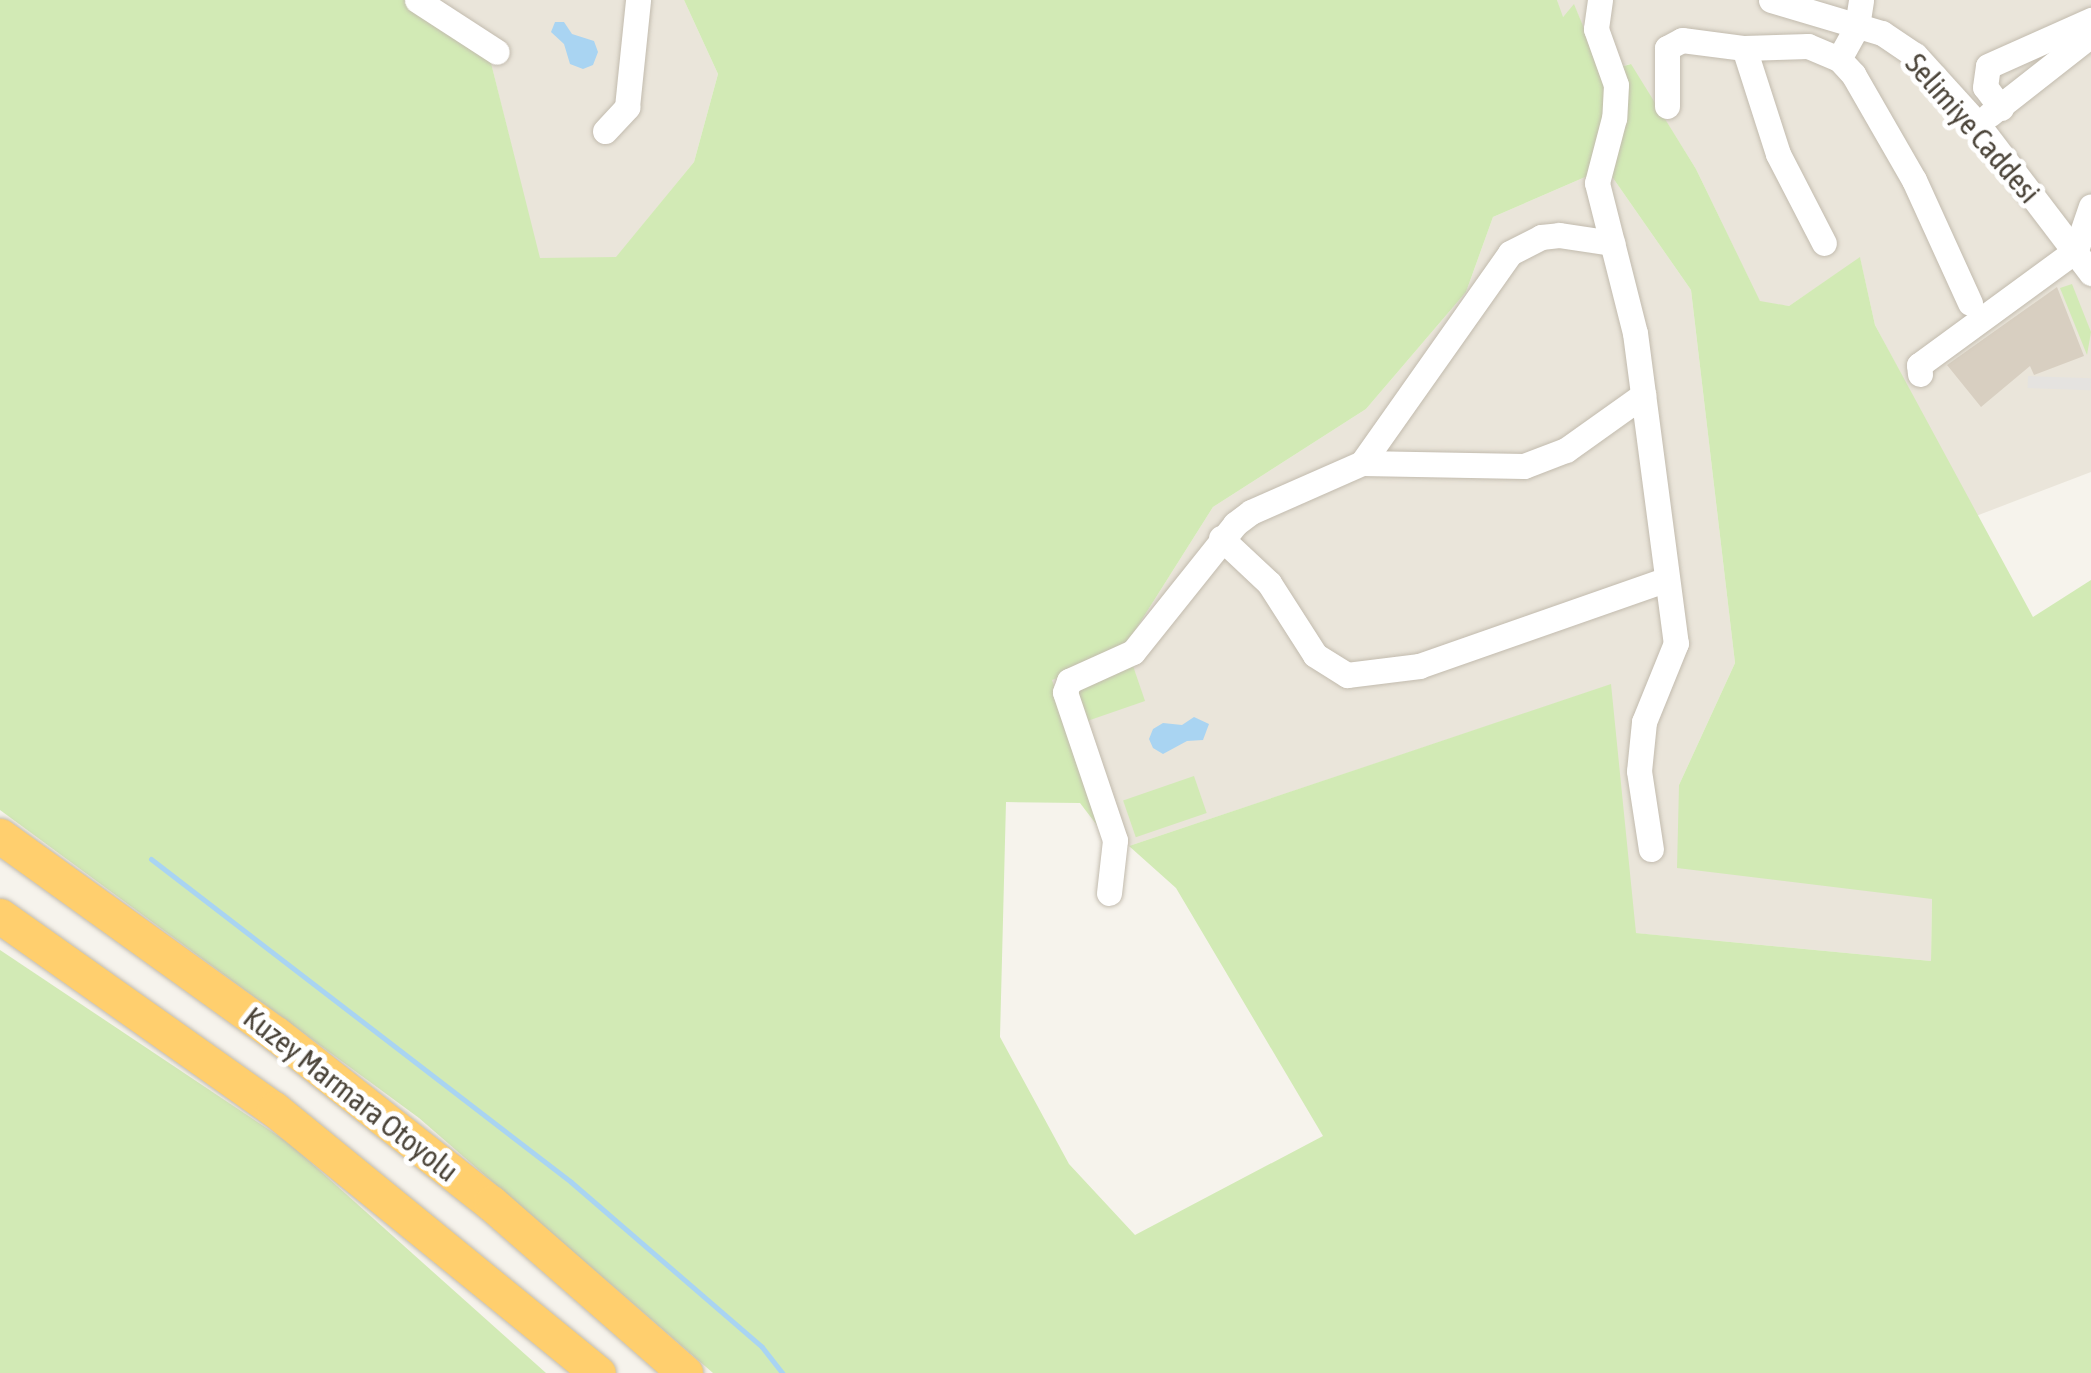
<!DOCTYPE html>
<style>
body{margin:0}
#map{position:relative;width:2091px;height:1373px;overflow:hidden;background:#f6f3ec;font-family:"Asap Condensed",sans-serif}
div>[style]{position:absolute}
.residential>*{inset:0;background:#eae5da}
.green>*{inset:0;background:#d2eab5;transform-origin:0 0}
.parking>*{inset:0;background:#e5e3e0;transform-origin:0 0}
.water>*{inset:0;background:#a9d4f2}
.stream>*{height:5px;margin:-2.5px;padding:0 2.5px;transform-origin:2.5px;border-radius:2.5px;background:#a9d4f2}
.building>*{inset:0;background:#d8cfc1}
.roads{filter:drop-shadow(0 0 2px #c2bbae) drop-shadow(0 0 2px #c2bbae)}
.minor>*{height:25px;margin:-12.5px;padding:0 12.5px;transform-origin:12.5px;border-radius:12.5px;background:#fff}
.highway>*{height:35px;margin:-17.5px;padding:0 17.5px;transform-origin:17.5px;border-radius:17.5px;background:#ffcf6e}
span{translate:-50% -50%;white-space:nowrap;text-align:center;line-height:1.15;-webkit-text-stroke:10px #fff;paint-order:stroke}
.street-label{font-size:30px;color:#4b4439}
</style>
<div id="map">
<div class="residential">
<i style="clip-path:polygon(404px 0,684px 0,718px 74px,694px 162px,616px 258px,539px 258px,488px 51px)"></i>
<i style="clip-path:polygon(1557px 0,2091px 0,2091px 472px,1976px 516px,1875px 325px,1860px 258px,1789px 306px,1760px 302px,1696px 169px,1630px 64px,1602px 72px,1574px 5px,1562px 18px)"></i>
<i style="clip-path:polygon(1606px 168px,1691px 290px,1735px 663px,1679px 785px,1932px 899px,1931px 961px,1635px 933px,1610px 685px,1129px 846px,1109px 841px,1051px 680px,1117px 659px,1213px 507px,1366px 409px,1466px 292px,1493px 217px)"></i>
</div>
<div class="green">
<i style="clip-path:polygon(evenodd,0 0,404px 0,488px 51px,540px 258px,616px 257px,694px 162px,718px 74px,684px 0,1557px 0,1563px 17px,1574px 4px,1602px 72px,1631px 64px,1696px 169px,1760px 301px,1789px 306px,1860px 257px,1875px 325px,2033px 617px,2091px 580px,2091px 1373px,713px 1373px,419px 1118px,0 810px,0 0,1606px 168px,1691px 290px,1735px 663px,1679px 785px,1677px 868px,1932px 899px,1931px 961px,1636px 933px,1611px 684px,1129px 846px,1176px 888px,1323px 1136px,1135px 1235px,1069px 1164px,1000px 1037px,1006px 802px,1080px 803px,1109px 841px,1052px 680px,1117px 659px,1213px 507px,1366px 409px,1466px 292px,1493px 217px,1606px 168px)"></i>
<i style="clip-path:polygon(2072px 284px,2091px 332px,2087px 355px,2060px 288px)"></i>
<i style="left:1133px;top:666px;width:37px;height:65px;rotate:71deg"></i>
<i style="left:1194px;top:776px;width:39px;height:75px;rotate:71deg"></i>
<i style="clip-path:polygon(0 950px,289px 1143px,546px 1373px,0 1373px)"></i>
</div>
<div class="parking">
<i style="left:2028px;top:376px;width:63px;height:12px;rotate:2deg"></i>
</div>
<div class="water">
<i style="clip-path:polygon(555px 22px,564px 22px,572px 34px,594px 41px,598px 52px,593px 65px,583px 69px,570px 64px,564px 44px,551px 32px)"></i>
<i style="clip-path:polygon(1194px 717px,1209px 724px,1203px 740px,1187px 741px,1163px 754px,1153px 748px,1149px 739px,1153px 729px,1163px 723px,1182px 725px)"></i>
</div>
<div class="stream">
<i style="left:151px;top:859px;width:530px;rotate:37.56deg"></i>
<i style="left:571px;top:1182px;width:252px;rotate:40.8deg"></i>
<i style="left:762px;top:1347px;width:33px;rotate:52deg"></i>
</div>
<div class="building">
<i style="clip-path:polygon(2057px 287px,2084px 356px,2034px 375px,2030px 366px,1981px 407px,1947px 365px)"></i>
</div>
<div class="roads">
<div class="minor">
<i style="left:417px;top:0;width:95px;rotate:33deg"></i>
<i style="left:1600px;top:0;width:29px;rotate:98deg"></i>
<i style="left:1596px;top:29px;width:59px;rotate:70.3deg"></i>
<i style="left:1616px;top:85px;width:33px;rotate:93deg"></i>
<i style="left:1614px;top:118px;width:67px;rotate:104.7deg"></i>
<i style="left:1597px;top:183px;width:155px;rotate:75.8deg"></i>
<i style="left:1635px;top:333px;width:313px;rotate:82.5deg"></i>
<i style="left:1676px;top:643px;width:85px;rotate:112.1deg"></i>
<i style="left:1644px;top:722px;width:49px;rotate:95.8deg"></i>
<i style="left:1639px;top:771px;width:79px;rotate:81.3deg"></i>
<i style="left:1771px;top:0;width:116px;rotate:16.6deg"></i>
<i style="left:1882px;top:33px;width:40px;rotate:34deg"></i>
<i style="left:1915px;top:55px;width:91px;rotate:47.7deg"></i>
<i style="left:1976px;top:122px;width:190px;rotate:52.7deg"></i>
<i style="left:1744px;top:48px;width:111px;rotate:72.2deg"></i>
<i style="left:1778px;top:154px;width:100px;rotate:62.7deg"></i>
<i style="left:1839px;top:59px;width:38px;rotate:-61deg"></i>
<i style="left:1857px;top:26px;width:26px;rotate:-81deg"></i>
<i style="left:1667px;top:106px;width:58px;rotate:-90deg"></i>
<i style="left:1667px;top:48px;width:17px;rotate:-28deg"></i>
<i style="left:1682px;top:40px;width:63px;rotate:7.4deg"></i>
<i style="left:1744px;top:48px;width:64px;rotate:-1.8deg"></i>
<i style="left:1808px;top:46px;width:34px;rotate:23deg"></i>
<i style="left:1839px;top:59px;width:21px;rotate:47deg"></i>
<i style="left:1853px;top:74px;width:122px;rotate:60.1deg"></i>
<i style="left:1914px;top:180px;width:135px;rotate:65.5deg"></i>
<i style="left:2001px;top:108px;width:26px;rotate:-127deg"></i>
<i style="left:1985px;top:87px;width:21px;rotate:-82deg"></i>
<i style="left:1988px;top:66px;width:113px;rotate:-24.1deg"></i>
<i style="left:1989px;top:115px;width:130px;rotate:-38.1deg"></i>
<i style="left:605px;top:131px;width:33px;rotate:-47deg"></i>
<i style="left:627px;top:107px;width:108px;rotate:-84.1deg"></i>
<i style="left:1920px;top:374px;width:9px;rotate:-96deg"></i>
<i style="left:1919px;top:365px;width:195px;rotate:-36.2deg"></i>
<i style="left:2076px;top:250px;width:46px;rotate:-71.2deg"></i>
<i style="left:1362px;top:463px;width:162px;rotate:1.1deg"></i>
<i style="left:1524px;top:466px;width:45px;rotate:-20.9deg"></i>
<i style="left:1566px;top:450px;width:95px;rotate:-35.5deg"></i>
<i style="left:1221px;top:538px;width:66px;rotate:43.2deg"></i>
<i style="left:1269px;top:583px;width:85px;rotate:57.4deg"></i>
<i style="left:1315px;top:655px;width:38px;rotate:32deg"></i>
<i style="left:1347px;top:675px;width:73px;rotate:-7.1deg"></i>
<i style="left:1419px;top:666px;width:261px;rotate:-19.3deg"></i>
<i style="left:1109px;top:893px;width:53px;rotate:-83.5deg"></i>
<i style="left:1115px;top:840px;width:156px;rotate:-108.7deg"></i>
<i style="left:1065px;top:692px;width:12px;rotate:-70deg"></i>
<i style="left:1069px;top:681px;width:70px;rotate:-24.4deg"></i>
<i style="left:1133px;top:652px;width:164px;rotate:-51.4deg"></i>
<i style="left:1235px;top:524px;width:20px;rotate:-37deg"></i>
<i style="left:1251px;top:512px;width:121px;rotate:-23.8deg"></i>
<i style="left:1362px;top:463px;width:257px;rotate:-54.8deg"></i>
<i style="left:1510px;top:253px;width:35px;rotate:-27deg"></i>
<i style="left:1541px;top:237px;width:18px;rotate:-6deg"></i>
<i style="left:1559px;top:235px;width:54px;rotate:8.6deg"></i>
</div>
<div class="highway">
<i style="left:0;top:836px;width:340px;rotate:35.7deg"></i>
<i style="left:276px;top:1034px;width:273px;rotate:38.2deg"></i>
<i style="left:491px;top:1203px;width:258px;rotate:41.2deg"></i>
<i style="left:0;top:916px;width:335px;rotate:35.2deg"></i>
<i style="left:274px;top:1109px;width:418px;rotate:39.2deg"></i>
</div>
</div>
<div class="street-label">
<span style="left:1973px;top:128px;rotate:49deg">Selimiye Caddesi</span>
<span style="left:351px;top:1094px;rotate:38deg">Kuzey Marmara Otoyolu</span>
</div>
</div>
